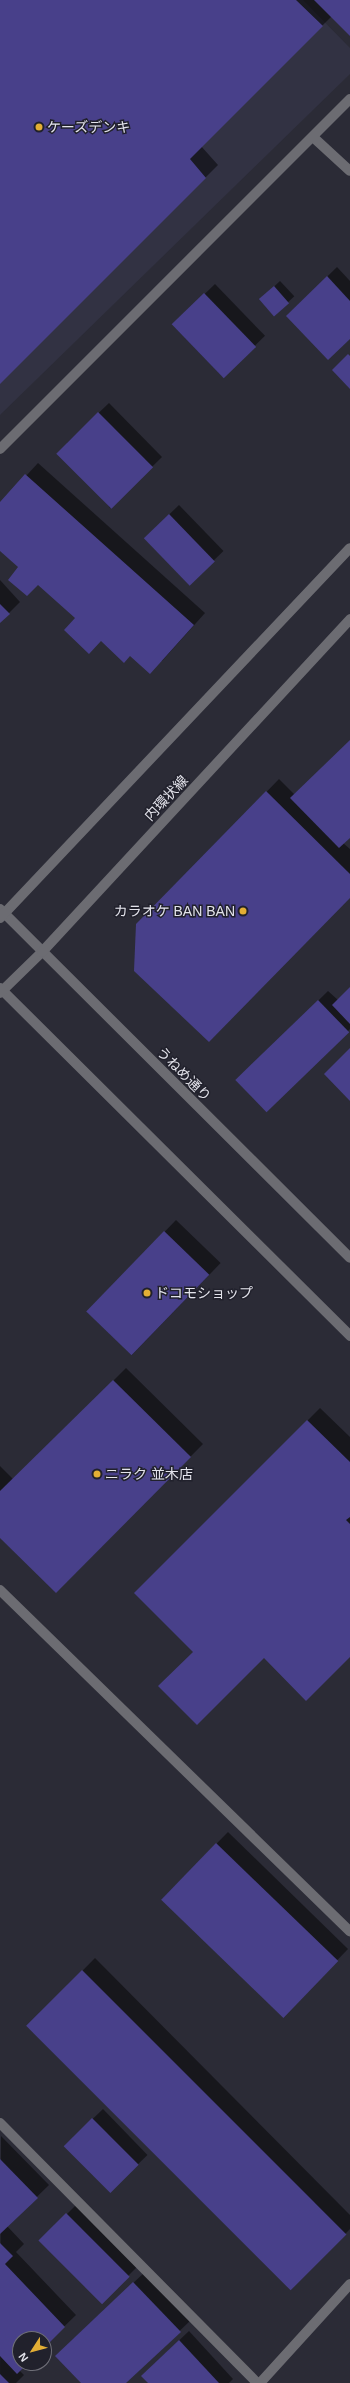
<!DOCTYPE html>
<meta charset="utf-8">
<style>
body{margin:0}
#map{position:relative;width:350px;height:2383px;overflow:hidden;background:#2b2b36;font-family:Arial,"Noto Sans JP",sans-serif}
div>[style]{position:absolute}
.built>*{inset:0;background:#323243}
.shadow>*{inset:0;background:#0007;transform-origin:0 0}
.building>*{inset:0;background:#48408a;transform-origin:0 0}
.minor>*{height:10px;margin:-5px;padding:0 5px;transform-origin:5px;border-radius:5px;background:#6c6c72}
.dots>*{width:11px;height:11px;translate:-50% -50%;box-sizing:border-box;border:2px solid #21212c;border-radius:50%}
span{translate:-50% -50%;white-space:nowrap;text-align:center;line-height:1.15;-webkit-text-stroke:3px #21212c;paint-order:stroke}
.poi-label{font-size:14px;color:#e3e3eb}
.left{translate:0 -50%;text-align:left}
.right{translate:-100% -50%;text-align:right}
.street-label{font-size:14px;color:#e3e3eb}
.north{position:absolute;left:12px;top:2331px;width:40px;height:40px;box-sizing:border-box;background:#21212c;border:1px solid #6f6f78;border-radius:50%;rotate:234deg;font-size:11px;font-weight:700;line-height:16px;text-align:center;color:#e3e3eb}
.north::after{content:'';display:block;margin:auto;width:14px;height:18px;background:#e3ae35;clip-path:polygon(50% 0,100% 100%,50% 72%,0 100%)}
</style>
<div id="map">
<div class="built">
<i style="clip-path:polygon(0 0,303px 0,350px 48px,350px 74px,0 415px)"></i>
</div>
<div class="shadow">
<i style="clip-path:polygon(0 0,350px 0,350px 34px,332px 16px,201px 146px,218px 165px,0 383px)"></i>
<i style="clip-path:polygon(337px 267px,350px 281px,350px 338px,287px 316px)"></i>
<i style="left:280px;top:281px;width:21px;height:27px;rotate:47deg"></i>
<i style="left:215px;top:284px;width:72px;height:59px;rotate:46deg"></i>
<i style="clip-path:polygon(109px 403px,162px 457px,110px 508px,67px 443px)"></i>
<i style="clip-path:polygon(38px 463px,205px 613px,162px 661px,131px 655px,76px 618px,0 550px,0 504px)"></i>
<i style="left:179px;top:505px;width:64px;height:48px;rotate:46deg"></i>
<i style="clip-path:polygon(0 580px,20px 602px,0 622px)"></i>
<i style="clip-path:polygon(350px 741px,350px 836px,343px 843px,350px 849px,350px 897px,137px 925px,279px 779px,295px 795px)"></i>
<i style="clip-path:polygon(350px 988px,350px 1029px,267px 1110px,238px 1080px,328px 991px,338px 1000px)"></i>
<i style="left:176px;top:1220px;width:62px;height:128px;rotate:44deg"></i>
<i style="clip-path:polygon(126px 1368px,203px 1444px,56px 1592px,0 1536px,0 1466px,14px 1480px)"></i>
<i style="clip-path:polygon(320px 1408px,350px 1437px,350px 1655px,264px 1657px,194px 1652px,136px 1593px)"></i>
<i style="clip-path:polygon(228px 1832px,348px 1949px,294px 2005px,162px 1899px)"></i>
<i style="clip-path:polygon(95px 1958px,350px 2215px,350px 2229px,291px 2289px,28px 2026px)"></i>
<i style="left:103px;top:2109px;width:64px;height:52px;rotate:46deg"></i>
<i style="clip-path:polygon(1px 2136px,49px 2185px,7px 2226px,24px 2244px,16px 2252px,76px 2315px,44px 2346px,44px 2339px,20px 2339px,20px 2363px,27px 2363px,19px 2370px,24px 2375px,16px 2383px,0 2383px)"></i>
<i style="left:77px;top:2204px;width:87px;height:52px;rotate:45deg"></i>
<i style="clip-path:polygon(146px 2271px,191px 2320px,125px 2383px,82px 2383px,68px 2344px)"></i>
<i style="clip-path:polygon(189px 2331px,233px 2379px,229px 2383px,149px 2383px,152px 2366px)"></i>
</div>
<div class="building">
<i style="clip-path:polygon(0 0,296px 0,323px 26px,190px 159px,206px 178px,0 384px)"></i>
<i style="clip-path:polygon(314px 0,350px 0,350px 36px)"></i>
<i style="clip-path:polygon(327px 276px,350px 301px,350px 339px,328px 360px,286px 316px)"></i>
<i style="left:274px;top:286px;width:23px;height:20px;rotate:49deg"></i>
<i style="left:204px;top:293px;width:75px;height:45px;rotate:46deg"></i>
<i style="clip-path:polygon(348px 354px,350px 356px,350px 389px,332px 370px)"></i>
<i style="left:98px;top:412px;width:78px;height:59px;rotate:45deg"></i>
<i style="clip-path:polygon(25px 474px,194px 625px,150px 674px,130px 656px,124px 663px,101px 641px,89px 654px,64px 630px,75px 618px,38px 585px,27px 596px,8px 580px,18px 567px,0 551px,0 502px)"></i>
<i style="left:169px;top:514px;width:66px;height:35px;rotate:46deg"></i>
<i style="clip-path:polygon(0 604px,10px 614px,0 623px)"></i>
<i style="clip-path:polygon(350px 740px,350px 838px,339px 848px,290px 798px)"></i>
<i style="clip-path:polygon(266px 791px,350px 874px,350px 898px,209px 1042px,134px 971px,136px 924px)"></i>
<i style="clip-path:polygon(350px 987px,350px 1024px,332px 1005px)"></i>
<i style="left:318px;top:1000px;width:45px;height:115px;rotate:46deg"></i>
<i style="clip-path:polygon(350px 1048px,350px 1101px,324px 1074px)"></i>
<i style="left:164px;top:1231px;width:63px;height:112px;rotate:44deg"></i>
<i style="clip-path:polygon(113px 1380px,191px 1457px,56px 1593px,0 1538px,0 1491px)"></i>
<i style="clip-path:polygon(307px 1420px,350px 1462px,350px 1517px,346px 1520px,350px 1524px,350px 1657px,306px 1701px,264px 1658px,197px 1725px,158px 1686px,193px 1652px,134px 1593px)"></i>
<i style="left:216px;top:1843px;width:170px;height:79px;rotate:44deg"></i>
<i style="left:82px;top:1970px;width:374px;height:79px;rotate:45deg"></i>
<i style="left:92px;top:2118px;width:66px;height:40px;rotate:45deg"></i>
<i style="clip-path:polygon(0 2159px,38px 2198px,0 2234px)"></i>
<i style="left:66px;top:2213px;width:90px;height:39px;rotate:45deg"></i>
<i style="clip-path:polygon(0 2243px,13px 2256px,5px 2264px,65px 2327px,44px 2348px,44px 2339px,20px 2339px,20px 2363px,28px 2363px,17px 2374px,0 2356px)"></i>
<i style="clip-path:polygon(133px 2282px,181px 2332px,126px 2383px,81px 2383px,55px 2356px)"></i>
<i style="clip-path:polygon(179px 2340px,219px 2383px,148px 2383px,141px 2376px)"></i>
<i style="clip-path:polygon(0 2374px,9px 2383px,0 2383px)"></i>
</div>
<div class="minor">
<i style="left:313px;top:137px;width:50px;rotate:42.6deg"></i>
<i style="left:0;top:449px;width:495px;rotate:-45deg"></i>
<i style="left:0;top:909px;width:494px;rotate:44.9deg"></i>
<i style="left:0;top:918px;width:509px;rotate:-46.59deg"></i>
<i style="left:0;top:988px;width:494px;rotate:44.8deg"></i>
<i style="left:0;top:993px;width:59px;rotate:-44.3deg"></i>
<i style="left:42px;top:952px;width:454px;rotate:-47.2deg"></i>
<i style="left:0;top:1590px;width:489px;rotate:44.3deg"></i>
<i style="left:0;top:2123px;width:366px;rotate:45.3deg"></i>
<i style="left:260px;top:2383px;width:134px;rotate:-47.7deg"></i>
</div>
<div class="dots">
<i style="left:39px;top:127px;background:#e3ae35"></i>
<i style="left:243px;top:911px;background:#e3ae35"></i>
<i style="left:147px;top:1293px;background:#e3ae35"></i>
<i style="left:97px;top:1474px;background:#e3ae35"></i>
</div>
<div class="poi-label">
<span class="left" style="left:47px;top:127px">ケーズデンキ</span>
<span class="right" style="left:235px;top:911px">カラオケ BAN BAN</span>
<span class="left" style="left:155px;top:1293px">ドコモショップ</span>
<span class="left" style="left:105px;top:1474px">ニラク 並木店</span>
</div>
<div class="street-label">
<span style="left:166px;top:798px;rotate:-47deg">内環状線</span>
<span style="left:184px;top:1074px;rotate:45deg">うねめ通り</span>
</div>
<div class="north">N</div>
</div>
